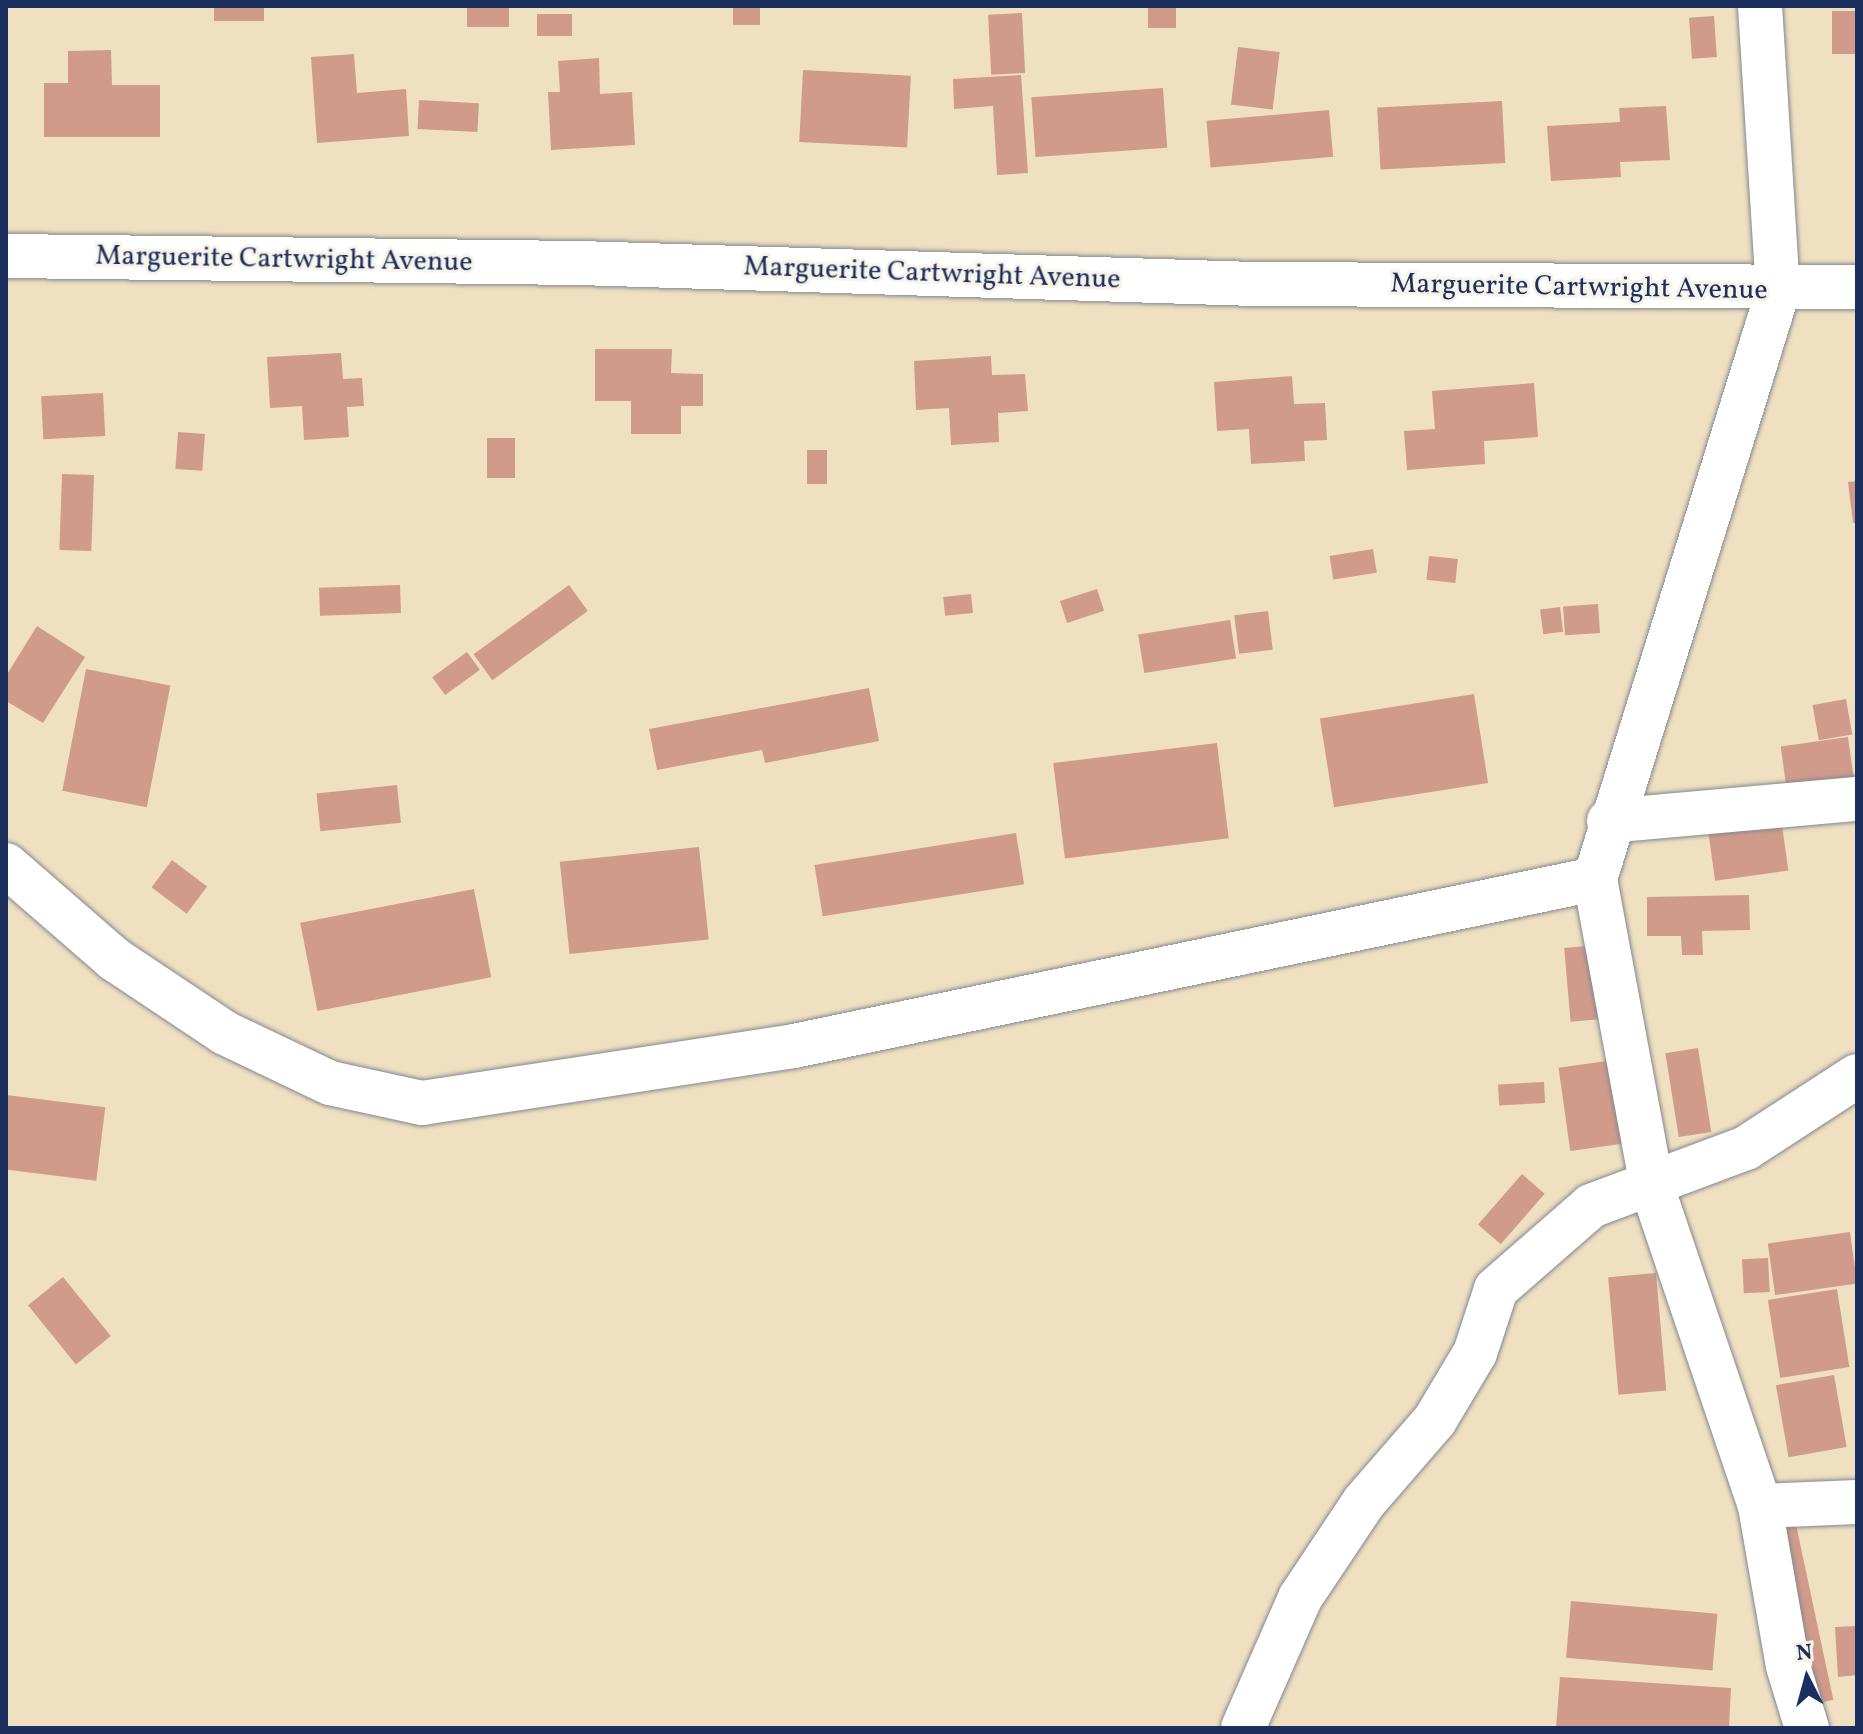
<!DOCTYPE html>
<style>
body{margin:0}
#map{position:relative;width:1863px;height:1734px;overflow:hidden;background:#efe0c1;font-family:Vollkorn,serif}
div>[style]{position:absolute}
.building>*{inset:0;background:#d19b8b;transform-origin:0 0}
.roads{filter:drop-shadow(0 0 2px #858890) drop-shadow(0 0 2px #858890)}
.minor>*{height:44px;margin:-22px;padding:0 22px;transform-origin:22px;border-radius:22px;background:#fff}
span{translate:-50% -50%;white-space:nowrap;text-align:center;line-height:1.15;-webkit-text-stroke:6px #f7f3e8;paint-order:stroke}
.street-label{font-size:28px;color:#1b2f5e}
.frame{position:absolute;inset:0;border:8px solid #1b2f5e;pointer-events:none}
.north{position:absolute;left:1767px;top:1638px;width:80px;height:80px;-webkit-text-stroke:6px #f7f3e8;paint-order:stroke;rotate:354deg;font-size:22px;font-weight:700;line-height:32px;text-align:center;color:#1b2f5e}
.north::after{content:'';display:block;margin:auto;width:28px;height:36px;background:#1b2f5e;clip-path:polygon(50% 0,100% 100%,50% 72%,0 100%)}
</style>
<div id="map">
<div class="building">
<i style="left:214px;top:6px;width:50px;height:15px"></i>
<i style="left:467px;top:6px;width:42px;height:21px"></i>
<i style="left:733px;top:6px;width:27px;height:19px"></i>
<i style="left:1148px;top:6px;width:28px;height:22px"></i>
<i style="left:1857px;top:11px;width:43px;height:25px;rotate:90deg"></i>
<i style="left:1022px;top:13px;width:60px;height:34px;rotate:87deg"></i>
<i style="left:537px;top:14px;width:35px;height:22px"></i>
<i style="left:1714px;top:16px;width:41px;height:25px;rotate:86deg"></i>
<i style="left:1238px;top:47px;width:42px;height:58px;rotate:7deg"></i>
<i style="clip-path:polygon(111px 50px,112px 85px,160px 85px,160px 137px,44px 137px,44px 83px,68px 83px,68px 51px)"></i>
<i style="clip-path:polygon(354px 54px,357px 93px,406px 89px,409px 136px,317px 143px,311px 57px)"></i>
<i style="clip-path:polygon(599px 58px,600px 94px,632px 92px,635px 145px,551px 150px,548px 92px,560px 92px,558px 61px)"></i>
<i style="left:803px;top:70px;width:108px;height:72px;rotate:3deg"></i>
<i style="clip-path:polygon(1021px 75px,1028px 173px,997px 175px,993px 106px,954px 109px,953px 79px)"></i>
<i style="left:1163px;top:88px;width:60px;height:132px;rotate:86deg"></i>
<i style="left:419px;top:100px;width:60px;height:29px;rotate:3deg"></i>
<i style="left:1502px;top:101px;width:62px;height:125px;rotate:87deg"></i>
<i style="clip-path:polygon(1666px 106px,1670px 160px,1620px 162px,1621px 177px,1551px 181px,1547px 126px,1620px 122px,1619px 108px)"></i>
<i style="left:1329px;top:110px;width:47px;height:123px;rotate:85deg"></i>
<i style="clip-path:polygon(595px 349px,672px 349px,671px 373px,703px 374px,703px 406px,681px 406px,681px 434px,631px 434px,631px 401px,595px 401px)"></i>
<i style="clip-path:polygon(341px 353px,343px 379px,362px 378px,364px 406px,347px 407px,349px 437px,304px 440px,302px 406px,270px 408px,267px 357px)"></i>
<i style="clip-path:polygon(991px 356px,992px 375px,1025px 374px,1028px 411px,998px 413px,999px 442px,951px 445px,949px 408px,916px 410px,914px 361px)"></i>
<i style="clip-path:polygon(1292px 376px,1294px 404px,1325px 403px,1327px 440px,1304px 441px,1305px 461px,1251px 464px,1249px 429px,1217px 431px,1214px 382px)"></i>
<i style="clip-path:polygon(1534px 383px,1538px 437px,1484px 441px,1485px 464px,1407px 470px,1404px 431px,1435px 429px,1432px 391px)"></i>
<i style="left:103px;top:393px;width:43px;height:62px;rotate:87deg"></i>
<i style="left:178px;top:432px;width:27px;height:37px;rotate:4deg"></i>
<i style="left:487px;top:438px;width:28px;height:40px"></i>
<i style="left:807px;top:450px;width:20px;height:34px"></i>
<i style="left:62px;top:474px;width:32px;height:76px;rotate:2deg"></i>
<i style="clip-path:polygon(1857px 481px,1857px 523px,1853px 523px,1848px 482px)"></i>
<i style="left:1373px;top:549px;width:24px;height:44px;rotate:81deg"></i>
<i style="left:1429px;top:556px;width:29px;height:24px;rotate:6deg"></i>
<i style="left:400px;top:585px;width:28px;height:81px;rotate:88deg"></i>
<i style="left:569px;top:585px;width:32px;height:118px;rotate:54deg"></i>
<i style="left:1097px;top:589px;width:23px;height:39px;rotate:72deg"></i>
<i style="left:971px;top:594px;width:19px;height:28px;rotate:84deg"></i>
<i style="left:1598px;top:604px;width:29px;height:35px;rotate:86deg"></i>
<i style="left:1560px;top:607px;width:25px;height:20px;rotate:83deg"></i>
<i style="left:1268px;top:611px;width:39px;height:34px;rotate:83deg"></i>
<i style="left:1230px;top:620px;width:39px;height:93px;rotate:81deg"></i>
<i style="clip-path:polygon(37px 626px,85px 657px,43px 723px,6px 701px,6px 676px)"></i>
<i style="left:467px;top:652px;width:22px;height:43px;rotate:54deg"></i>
<i style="left:86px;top:669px;width:86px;height:124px;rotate:11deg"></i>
<i style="clip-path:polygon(869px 688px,879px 741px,765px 763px,762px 750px,657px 770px,649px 729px)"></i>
<i style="left:1474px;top:694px;width:90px;height:156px;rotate:81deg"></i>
<i style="left:1846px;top:699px;width:36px;height:34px;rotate:80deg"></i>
<i style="left:1848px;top:737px;width:51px;height:68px;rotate:82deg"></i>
<i style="left:1217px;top:743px;width:96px;height:165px;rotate:83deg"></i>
<i style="left:397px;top:785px;width:38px;height:81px;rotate:84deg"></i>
<i style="left:1781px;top:818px;width:53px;height:74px;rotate:82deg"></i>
<i style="left:1016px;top:833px;width:52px;height:204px;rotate:81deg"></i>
<i style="left:699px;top:847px;width:93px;height:140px;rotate:84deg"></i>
<i style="left:172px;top:860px;width:44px;height:34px;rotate:37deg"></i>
<i style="left:474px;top:889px;width:90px;height:177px;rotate:79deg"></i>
<i style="clip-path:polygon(1749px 895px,1750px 930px,1702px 931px,1703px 955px,1682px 955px,1681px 936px,1647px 936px,1647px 897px)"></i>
<i style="left:1598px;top:945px;width:74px;height:34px;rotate:85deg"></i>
<i style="left:1698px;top:1048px;width:85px;height:33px;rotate:81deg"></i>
<i style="left:1614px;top:1060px;width:84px;height:56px;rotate:82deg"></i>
<i style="left:1544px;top:1082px;width:21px;height:46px;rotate:87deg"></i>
<i style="left:6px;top:1095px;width:100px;height:74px;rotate:7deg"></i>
<i style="left:1522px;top:1174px;width:30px;height:67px;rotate:41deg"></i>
<i style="left:1850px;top:1232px;width:52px;height:83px;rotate:82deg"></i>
<i style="left:1768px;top:1258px;width:34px;height:26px;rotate:87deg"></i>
<i style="left:1656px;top:1273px;width:118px;height:48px;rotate:85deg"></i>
<i style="left:63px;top:1277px;width:76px;height:45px;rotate:51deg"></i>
<i style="left:1837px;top:1289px;width:79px;height:70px;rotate:81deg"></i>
<i style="left:1834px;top:1375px;width:73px;height:59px;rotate:80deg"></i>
<i style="left:1794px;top:1515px;width:189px;height:29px;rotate:78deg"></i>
<i style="left:1571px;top:1601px;width:147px;height:57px;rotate:5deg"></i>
<i style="clip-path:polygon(1857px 1626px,1857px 1675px,1838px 1677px,1835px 1627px)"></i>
<i style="clip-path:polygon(1560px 1677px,1731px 1688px,1729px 1728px,1556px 1728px)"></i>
</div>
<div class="roads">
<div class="minor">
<i style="left:1760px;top:6px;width:286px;rotate:86.4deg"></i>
<i style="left:1778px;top:291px;width:616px;rotate:107.29deg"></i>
<i style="left:1595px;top:879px;width:313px;rotate:79.5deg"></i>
<i style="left:1652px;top:1187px;width:337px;rotate:71.3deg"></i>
<i style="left:1760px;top:1506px;width:162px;rotate:80.1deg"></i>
<i style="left:1788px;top:1666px;width:65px;rotate:73deg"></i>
<i style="left:6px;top:256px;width:573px;rotate:0.7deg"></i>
<i style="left:579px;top:263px;width:677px;rotate:1.78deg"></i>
<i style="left:1256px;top:284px;width:601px;rotate:0.29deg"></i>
<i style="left:1609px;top:821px;width:249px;rotate:-5.1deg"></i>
<i style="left:6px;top:865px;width:143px;rotate:41deg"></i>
<i style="left:114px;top:959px;width:133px;rotate:33.7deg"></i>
<i style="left:225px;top:1033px;width:116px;rotate:25.5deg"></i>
<i style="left:330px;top:1083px;width:94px;rotate:12.3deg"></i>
<i style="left:422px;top:1103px;width:376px;rotate:-8.7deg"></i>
<i style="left:794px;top:1046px;width:818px;rotate:-11.78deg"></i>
<i style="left:1760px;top:1506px;width:97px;rotate:-2.4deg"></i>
<i style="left:1243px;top:1728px;width:142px;rotate:-66.3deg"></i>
<i style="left:1300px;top:1598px;width:115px;rotate:-56.3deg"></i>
<i style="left:1364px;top:1502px;width:108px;rotate:-49.1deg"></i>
<i style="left:1435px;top:1420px;width:78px;rotate:-59.2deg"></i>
<i style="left:1475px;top:1353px;width:67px;rotate:-71.8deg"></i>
<i style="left:1496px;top:1289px;width:126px;rotate:-41.1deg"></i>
<i style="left:1591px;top:1206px;width:165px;rotate:-20.5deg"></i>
<i style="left:1746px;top:1148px;width:132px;rotate:-33deg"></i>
</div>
</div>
<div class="street-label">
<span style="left:284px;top:260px;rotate:1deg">Marguerite Cartwright Avenue</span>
<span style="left:932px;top:274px;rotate:2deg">Marguerite Cartwright Avenue</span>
<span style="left:1579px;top:288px;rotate:1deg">Marguerite Cartwright Avenue</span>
</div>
<div class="frame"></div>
<div class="north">N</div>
</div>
